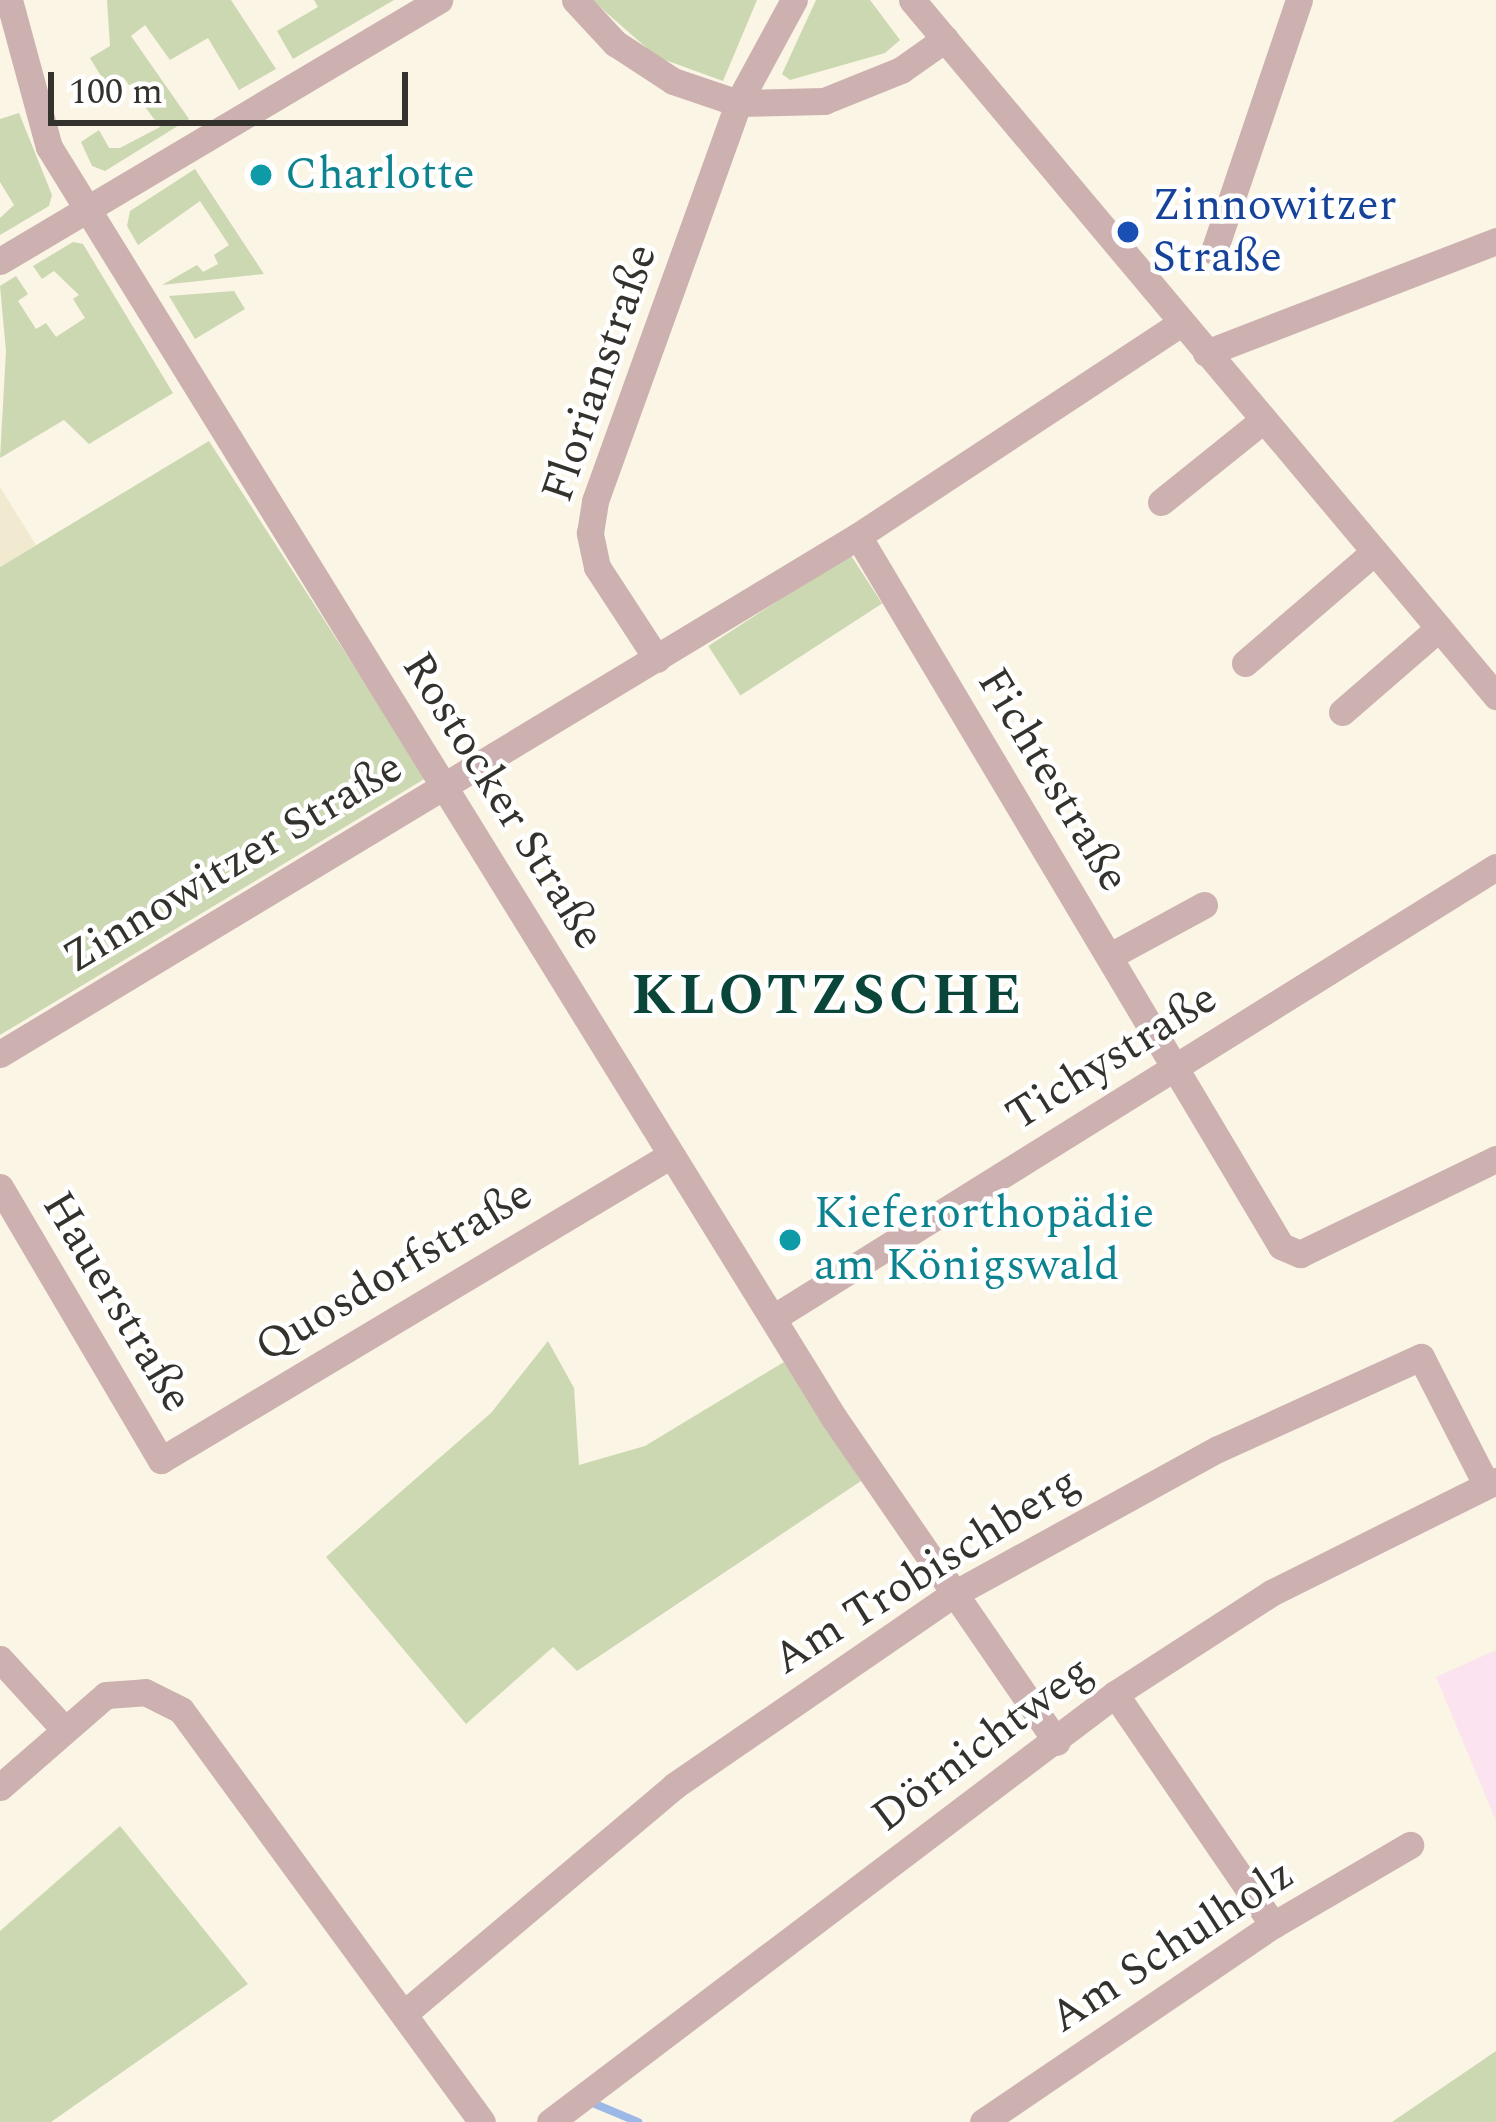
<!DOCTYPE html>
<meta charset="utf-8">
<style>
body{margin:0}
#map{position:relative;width:1496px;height:2122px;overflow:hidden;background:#faf5e4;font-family:Spectral,serif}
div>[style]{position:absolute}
.built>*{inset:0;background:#f1ead1}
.industrial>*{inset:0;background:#fbe4ef}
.green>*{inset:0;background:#ccd8b2;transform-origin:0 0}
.stream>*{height:8px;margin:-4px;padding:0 4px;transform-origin:4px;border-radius:4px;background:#9cb8e6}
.minor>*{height:27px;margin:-13.5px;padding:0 13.5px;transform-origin:13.5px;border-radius:13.5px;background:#cdb1b1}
.dots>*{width:33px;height:33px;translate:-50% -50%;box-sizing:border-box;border:6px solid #fff;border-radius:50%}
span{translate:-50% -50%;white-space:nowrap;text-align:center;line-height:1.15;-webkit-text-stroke:9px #fff;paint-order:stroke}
.culture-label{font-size:45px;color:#0d838f}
.left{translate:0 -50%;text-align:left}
.transit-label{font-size:45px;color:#164399}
.street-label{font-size:45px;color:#34322c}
.district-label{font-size:57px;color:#0a453a;font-weight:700;letter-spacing:3px}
.scale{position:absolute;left:48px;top:72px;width:360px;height:54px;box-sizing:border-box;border:6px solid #34322c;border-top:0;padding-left:15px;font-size:36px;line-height:42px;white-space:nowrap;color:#34322c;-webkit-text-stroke:9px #fff;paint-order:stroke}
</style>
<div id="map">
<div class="built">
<i style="clip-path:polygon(0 487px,36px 545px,0 567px)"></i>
</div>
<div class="industrial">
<i style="clip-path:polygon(1496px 1650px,1496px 1821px,1436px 1677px)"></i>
</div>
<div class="green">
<i style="clip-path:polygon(107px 0,231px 0,276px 69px,239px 90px,208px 38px,170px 60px,145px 25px,131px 36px,189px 119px,105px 171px,92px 166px,81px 142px,99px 130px,109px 148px,120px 148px,160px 127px,123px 77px,107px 86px,90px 58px,110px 46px)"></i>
<i style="clip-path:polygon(314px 0,394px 0,293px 59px,277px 31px,318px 7px)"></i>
<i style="clip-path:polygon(592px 0,757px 0,723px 81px,657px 57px)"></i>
<i style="clip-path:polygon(816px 0,870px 0,900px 40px,885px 53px,790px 80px,782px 74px)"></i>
<i style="clip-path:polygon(19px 113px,52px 195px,49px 206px,0 235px,0 218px,14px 205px,0 182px,0 119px)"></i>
<i style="clip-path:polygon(195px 169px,264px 274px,162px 285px,197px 265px,203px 272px,218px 264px,214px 255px,229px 245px,200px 201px,138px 245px,127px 226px,130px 211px)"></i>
<i style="clip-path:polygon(73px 242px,83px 244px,173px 393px,89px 444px,64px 420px,0 458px,6px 351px,0 286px,16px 276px,28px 294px,18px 301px,36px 329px,46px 323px,56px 337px,85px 318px,73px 299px,79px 295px,54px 271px,42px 279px,33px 266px)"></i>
<i style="clip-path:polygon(234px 291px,245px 309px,195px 339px,169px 296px)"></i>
<i style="clip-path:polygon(209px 441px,426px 778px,0 1035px,0 567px)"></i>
<i style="left:850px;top:554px;width:59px;height:169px;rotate:57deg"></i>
<i style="clip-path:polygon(548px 1341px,574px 1388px,579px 1465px,645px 1446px,784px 1362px,861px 1481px,577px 1671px,553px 1647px,466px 1724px,326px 1557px,491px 1413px)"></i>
<i style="clip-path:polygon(120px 1826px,248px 1984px,51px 2122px,0 2122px,0 1931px)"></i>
<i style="clip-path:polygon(1496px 2051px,1496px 2122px,1392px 2122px)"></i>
</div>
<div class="stream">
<i style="left:595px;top:2104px;width:47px;rotate:22.7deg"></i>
</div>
<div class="minor">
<i style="left:9px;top:0;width:152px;rotate:74.8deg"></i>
<i style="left:49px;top:147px;width:1494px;rotate:58.3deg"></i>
<i style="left:834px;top:1418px;width:393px;rotate:55.5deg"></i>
<i style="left:575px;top:0;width:59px;rotate:47.1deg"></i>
<i style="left:615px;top:43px;width:69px;rotate:33.2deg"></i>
<i style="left:673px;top:81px;width:69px;rotate:18.7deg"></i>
<i style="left:738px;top:103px;width:86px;rotate:-1.3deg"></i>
<i style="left:824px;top:101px;width:83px;rotate:-21.9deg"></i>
<i style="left:901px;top:70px;width:54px;rotate:-35.2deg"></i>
<i style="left:912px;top:0;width:909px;rotate:50deg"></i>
<i style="left:1214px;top:251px;width:265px;rotate:-71.3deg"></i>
<i style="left:0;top:261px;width:511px;rotate:-30.73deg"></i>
<i style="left:1206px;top:353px;width:311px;rotate:-21.1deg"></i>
<i style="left:1161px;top:502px;width:131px;rotate:-38.8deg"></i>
<i style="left:858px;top:536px;width:826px;rotate:59.21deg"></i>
<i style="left:1281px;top:1246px;width:21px;rotate:23deg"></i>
<i style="left:1300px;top:1254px;width:218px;rotate:-25.9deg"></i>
<i style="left:657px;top:659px;width:110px;rotate:-123.1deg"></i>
<i style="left:597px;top:567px;width:35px;rotate:-102deg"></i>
<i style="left:590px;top:533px;width:32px;rotate:-81deg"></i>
<i style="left:595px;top:501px;width:423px;rotate:-70.2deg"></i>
<i style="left:738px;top:103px;width:117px;rotate:-61.5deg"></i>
<i style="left:1245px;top:663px;width:170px;rotate:-40.7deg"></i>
<i style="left:1342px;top:712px;width:128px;rotate:-40.9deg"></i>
<i style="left:1110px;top:956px;width:107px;rotate:-28.5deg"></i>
<i style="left:0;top:1054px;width:1002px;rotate:-31.12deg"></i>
<i style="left:858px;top:536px;width:387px;rotate:-33.4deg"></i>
<i style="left:0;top:1187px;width:317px;rotate:59.5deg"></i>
<i style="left:161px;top:1460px;width:594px;rotate:-30.88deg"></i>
<i style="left:773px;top:1318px;width:852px;rotate:-31.96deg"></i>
<i style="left:0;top:1659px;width:93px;rotate:47.6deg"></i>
<i style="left:1115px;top:1694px;width:280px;rotate:55.6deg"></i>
<i style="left:0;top:1787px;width:140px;rotate:-41deg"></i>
<i style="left:106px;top:1695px;width:39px;rotate:-4deg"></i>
<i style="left:145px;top:1692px;width:40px;rotate:26.6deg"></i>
<i style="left:181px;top:1710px;width:510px;rotate:53.85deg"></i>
<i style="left:406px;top:2012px;width:351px;rotate:-40.1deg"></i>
<i style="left:674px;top:1786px;width:337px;rotate:-34.5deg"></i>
<i style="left:952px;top:1595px;width:303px;rotate:-28.8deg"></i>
<i style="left:1218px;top:1449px;width:223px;rotate:-24.4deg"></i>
<i style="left:1421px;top:1357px;width:143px;rotate:62.9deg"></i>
<i style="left:550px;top:2122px;width:709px;rotate:-37.14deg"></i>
<i style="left:1115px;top:1694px;width:186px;rotate:-32.9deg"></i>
<i style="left:1271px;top:1593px;width:251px;rotate:-26.5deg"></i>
<i style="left:983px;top:2122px;width:351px;rotate:-34.2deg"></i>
<i style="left:1273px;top:1925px;width:159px;rotate:-30.3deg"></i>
</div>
<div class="dots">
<i style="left:261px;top:175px;background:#0f9aa8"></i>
<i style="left:1128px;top:232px;background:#1a4fb4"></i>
<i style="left:790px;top:1240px;background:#0f9aa8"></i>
</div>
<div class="culture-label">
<span class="left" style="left:285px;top:175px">Charlotte</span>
<span class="left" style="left:814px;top:1240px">Kieferorthopädie<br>am Königswald</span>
</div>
<div class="transit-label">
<span class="left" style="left:1152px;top:232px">Zinnowitzer<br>Straße</span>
</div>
<div class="street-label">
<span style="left:600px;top:373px;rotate:-71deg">Florianstraße</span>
<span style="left:1053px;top:780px;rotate:59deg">Fichtestraße</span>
<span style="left:503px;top:801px;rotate:58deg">Rostocker Straße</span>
<span style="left:233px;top:863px;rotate:-31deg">Zinnowitzer Straße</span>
<span style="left:1112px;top:1057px;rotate:-32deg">Tichystraße</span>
<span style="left:394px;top:1271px;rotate:-31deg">Quosdorfstraße</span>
<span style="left:117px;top:1302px;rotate:59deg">Hauerstraße</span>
<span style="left:926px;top:1571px;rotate:-32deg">Am Trobischberg</span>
<span style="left:982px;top:1744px;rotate:-37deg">Dörnichtweg</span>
<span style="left:1172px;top:1946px;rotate:-33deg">Am Schulholz</span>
</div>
<div class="district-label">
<span style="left:828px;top:997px">KLOTZSCHE</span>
</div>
<div class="scale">100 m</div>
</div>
